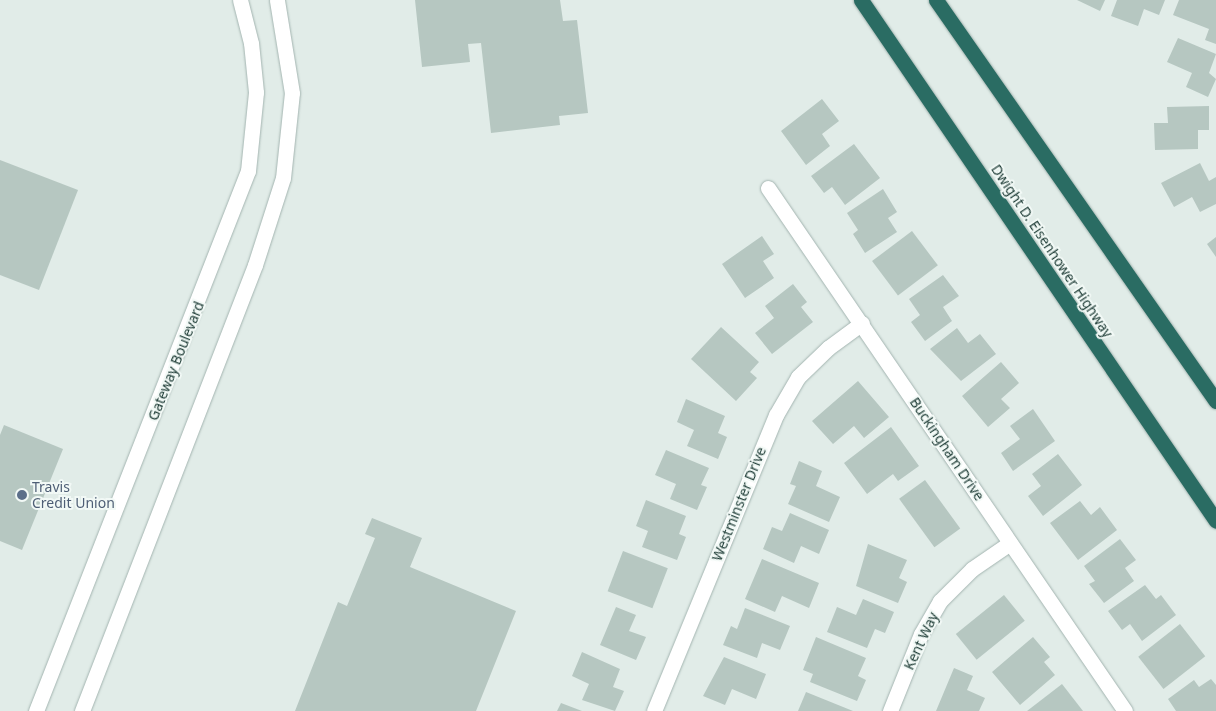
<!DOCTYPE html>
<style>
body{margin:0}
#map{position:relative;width:1216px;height:711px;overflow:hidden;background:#e1ece8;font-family:"Noto Sans",sans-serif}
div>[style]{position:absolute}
.building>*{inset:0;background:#b6c7c1;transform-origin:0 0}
.roads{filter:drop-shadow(0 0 1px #a3b4b0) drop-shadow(0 0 1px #a3b4b0)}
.minor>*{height:15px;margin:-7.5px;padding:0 7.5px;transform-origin:7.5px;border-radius:7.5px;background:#fff}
.highway>*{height:15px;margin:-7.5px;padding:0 7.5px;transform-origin:7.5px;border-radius:7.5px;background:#2a6c63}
.dots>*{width:14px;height:14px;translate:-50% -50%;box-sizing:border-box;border:2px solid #f2f9f6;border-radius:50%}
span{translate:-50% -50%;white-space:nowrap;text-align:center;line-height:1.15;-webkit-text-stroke:4px #f2f9f6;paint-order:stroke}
.street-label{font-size:14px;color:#203e38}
.service-label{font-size:14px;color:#4e5e75}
.left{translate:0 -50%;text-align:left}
</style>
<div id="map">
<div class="building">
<i style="clip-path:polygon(415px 0,560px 0,563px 21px,577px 20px,588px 113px,559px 116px,560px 125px,491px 133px,481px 43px,468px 44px,470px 62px,422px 67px)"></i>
<i style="clip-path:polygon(1077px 0,1105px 0,1100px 11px)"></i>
<i style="clip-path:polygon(1117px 0,1165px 0,1159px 15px,1144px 9px,1138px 26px,1111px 16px)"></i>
<i style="clip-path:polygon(1179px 0,1216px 0,1216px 44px,1205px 40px,1209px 29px,1173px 15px)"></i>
<i style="clip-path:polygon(1178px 38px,1216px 54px,1209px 73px,1216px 79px,1208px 97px,1186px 87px,1192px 73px,1167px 62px)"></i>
<i style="clip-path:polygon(822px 99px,839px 121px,822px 134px,830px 146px,806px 165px,781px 131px)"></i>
<i style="clip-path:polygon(1209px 106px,1209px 130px,1198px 130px,1198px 149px,1155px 150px,1154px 123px,1168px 123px,1167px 107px)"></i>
<i style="clip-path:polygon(854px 144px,880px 178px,845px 205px,832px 187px,824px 193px,811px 176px)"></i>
<i style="clip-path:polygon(0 160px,78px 190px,39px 290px,0 275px)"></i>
<i style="clip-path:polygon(1200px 163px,1209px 181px,1216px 177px,1216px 204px,1200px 212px,1192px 197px,1174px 207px,1161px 183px)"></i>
<i style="clip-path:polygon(883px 189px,897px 212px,888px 218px,897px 232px,865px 253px,853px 234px,858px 230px,847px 213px)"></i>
<i style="left:912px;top:231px;width:43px;height:50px;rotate:53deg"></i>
<i style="clip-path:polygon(762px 236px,774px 254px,763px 261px,774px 278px,745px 298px,722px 264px)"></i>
<i style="clip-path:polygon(1216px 237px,1216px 257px,1207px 244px)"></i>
<i style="clip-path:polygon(943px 275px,959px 296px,943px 307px,952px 321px,925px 341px,911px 322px,920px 315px,909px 299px)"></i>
<i style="clip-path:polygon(793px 284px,807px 302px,801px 307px,813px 322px,772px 354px,755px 333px,774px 318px,765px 306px)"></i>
<i style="clip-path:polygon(721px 327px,759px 362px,750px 372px,757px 378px,736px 401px,691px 359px)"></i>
<i style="clip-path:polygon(957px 328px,968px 343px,980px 334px,996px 354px,961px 381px,930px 349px)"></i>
<i style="clip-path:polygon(1001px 362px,1019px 383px,1001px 399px,1010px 408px,988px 427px,962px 396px)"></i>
<i style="clip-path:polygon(858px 381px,889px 417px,864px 438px,854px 426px,833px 444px,812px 421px)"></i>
<i style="clip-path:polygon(686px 399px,725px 416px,718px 433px,727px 437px,718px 459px,687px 446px,694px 430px,677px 422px)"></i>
<i style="clip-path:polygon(1033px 409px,1055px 441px,1013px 471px,1001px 453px,1020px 439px,1010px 426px)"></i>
<i style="clip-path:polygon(4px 425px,63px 449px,22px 550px,0 541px,0 435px)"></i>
<i style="clip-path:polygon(891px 427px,919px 466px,898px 481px,893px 474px,867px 494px,844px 463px)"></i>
<i style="clip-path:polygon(666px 450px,709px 468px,701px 485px,707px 487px,697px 510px,670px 499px,676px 484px,655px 475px)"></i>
<i style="clip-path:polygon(1058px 454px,1082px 485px,1043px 516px,1028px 496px,1041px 486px,1032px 474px)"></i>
<i style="clip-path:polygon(799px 461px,822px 471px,816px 486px,840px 497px,829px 522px,788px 504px,796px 486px,790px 484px)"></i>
<i style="left:925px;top:480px;width:60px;height:32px;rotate:54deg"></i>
<i style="clip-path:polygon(646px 500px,686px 516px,679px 534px,686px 537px,677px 560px,642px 547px,648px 531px,636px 526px)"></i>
<i style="clip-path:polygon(1080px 501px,1091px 515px,1100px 507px,1117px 530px,1078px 560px,1050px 523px)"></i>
<i style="clip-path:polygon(790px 513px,829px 530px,819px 554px,801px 546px,794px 563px,763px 549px,772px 527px,782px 531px)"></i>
<i style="clip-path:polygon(372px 518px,422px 538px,410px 567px,516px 611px,476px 711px,295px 711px,338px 602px,347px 606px,375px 538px,365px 534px)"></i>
<i style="clip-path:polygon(1120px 539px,1136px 560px,1125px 568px,1134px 581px,1104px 603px,1089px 584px,1095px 581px,1084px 566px)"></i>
<i style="clip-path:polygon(868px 544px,907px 560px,899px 578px,907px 582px,898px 603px,856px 586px)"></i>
<i style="left:623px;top:551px;width:48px;height:43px;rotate:21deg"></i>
<i style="clip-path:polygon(762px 559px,819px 583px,809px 608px,782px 596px,775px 612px,745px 599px)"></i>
<i style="clip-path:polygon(1145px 585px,1156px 599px,1161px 595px,1176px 615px,1142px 641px,1130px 624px,1122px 630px,1108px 611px)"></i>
<i style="left:1004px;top:595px;width:33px;height:62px;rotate:51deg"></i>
<i style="clip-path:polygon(863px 599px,894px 612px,885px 633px,875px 629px,867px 648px,827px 632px,837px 607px,856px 615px)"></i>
<i style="clip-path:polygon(616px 607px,636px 615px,629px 631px,646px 637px,636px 660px,600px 645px)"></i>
<i style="clip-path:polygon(745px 608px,790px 626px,780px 650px,762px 643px,757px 658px,723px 645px,731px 626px,737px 629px)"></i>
<i style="left:1180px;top:624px;width:41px;height:53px;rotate:52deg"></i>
<i style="clip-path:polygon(816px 637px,866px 658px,858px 676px,866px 680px,857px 701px,810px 682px,813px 674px,803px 670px)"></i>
<i style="clip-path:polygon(1033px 637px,1050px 657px,1044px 662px,1055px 675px,1020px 705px,992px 672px)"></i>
<i style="clip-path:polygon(582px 652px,620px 669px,613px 687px,624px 691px,615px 711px,582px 700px,589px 684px,572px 676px)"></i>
<i style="clip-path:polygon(724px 657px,766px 674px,756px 699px,732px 689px,725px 705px,703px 696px)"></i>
<i style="clip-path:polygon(954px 668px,973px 676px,967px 690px,985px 698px,979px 711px,936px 711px)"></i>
<i style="clip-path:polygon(1211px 679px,1216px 685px,1216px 711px,1176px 711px,1168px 699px,1194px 680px,1199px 687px)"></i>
<i style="clip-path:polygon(1062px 684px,1083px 711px,1027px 711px)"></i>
<i style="clip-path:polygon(806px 692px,853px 711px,798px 711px)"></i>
<i style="clip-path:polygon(561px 703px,582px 711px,557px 711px)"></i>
</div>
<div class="roads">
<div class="minor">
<i style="left:768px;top:188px;width:633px;rotate:55.68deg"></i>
<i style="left:36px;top:711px;width:580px;rotate:-68.57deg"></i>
<i style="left:248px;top:171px;width:79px;rotate:-84.2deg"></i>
<i style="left:256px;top:92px;width:49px;rotate:-95.8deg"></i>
<i style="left:251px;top:43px;width:44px;rotate:-104.3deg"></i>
<i style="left:82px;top:711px;width:478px;rotate:-68.8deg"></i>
<i style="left:255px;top:265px;width:91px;rotate:-72.2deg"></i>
<i style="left:283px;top:178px;width:85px;rotate:-84deg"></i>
<i style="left:292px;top:93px;width:94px;rotate:-99.2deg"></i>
<i style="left:654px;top:711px;width:320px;rotate:-67.6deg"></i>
<i style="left:776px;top:415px;width:44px;rotate:-59.9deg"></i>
<i style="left:798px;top:377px;width:42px;rotate:-44deg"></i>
<i style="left:828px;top:348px;width:42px;rotate:-36.3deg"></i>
<i style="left:890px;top:711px;width:83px;rotate:-68.1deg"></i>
<i style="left:921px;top:634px;width:38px;rotate:-60deg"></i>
<i style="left:940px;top:601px;width:45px;rotate:-45deg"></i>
<i style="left:972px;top:569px;width:46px;rotate:-34.4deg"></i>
</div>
<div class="highway">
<i style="left:861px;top:0;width:630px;rotate:55.73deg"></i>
<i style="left:936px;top:0;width:489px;rotate:55.1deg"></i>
</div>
</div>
<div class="dots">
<i style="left:22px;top:495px;background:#5c6f8a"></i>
</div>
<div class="street-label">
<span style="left:1052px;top:251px;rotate:56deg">Dwight D. Eisenhower Highway</span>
<span style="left:176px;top:361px;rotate:-68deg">Gateway Boulevard</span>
<span style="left:947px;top:449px;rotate:56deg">Buckingham Drive</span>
<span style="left:739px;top:504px;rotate:-68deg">Westminster Drive</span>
<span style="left:921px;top:641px;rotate:-65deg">Kent Way</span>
</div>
<div class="service-label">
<span class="left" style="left:32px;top:495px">Travis<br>Credit Union</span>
</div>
</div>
